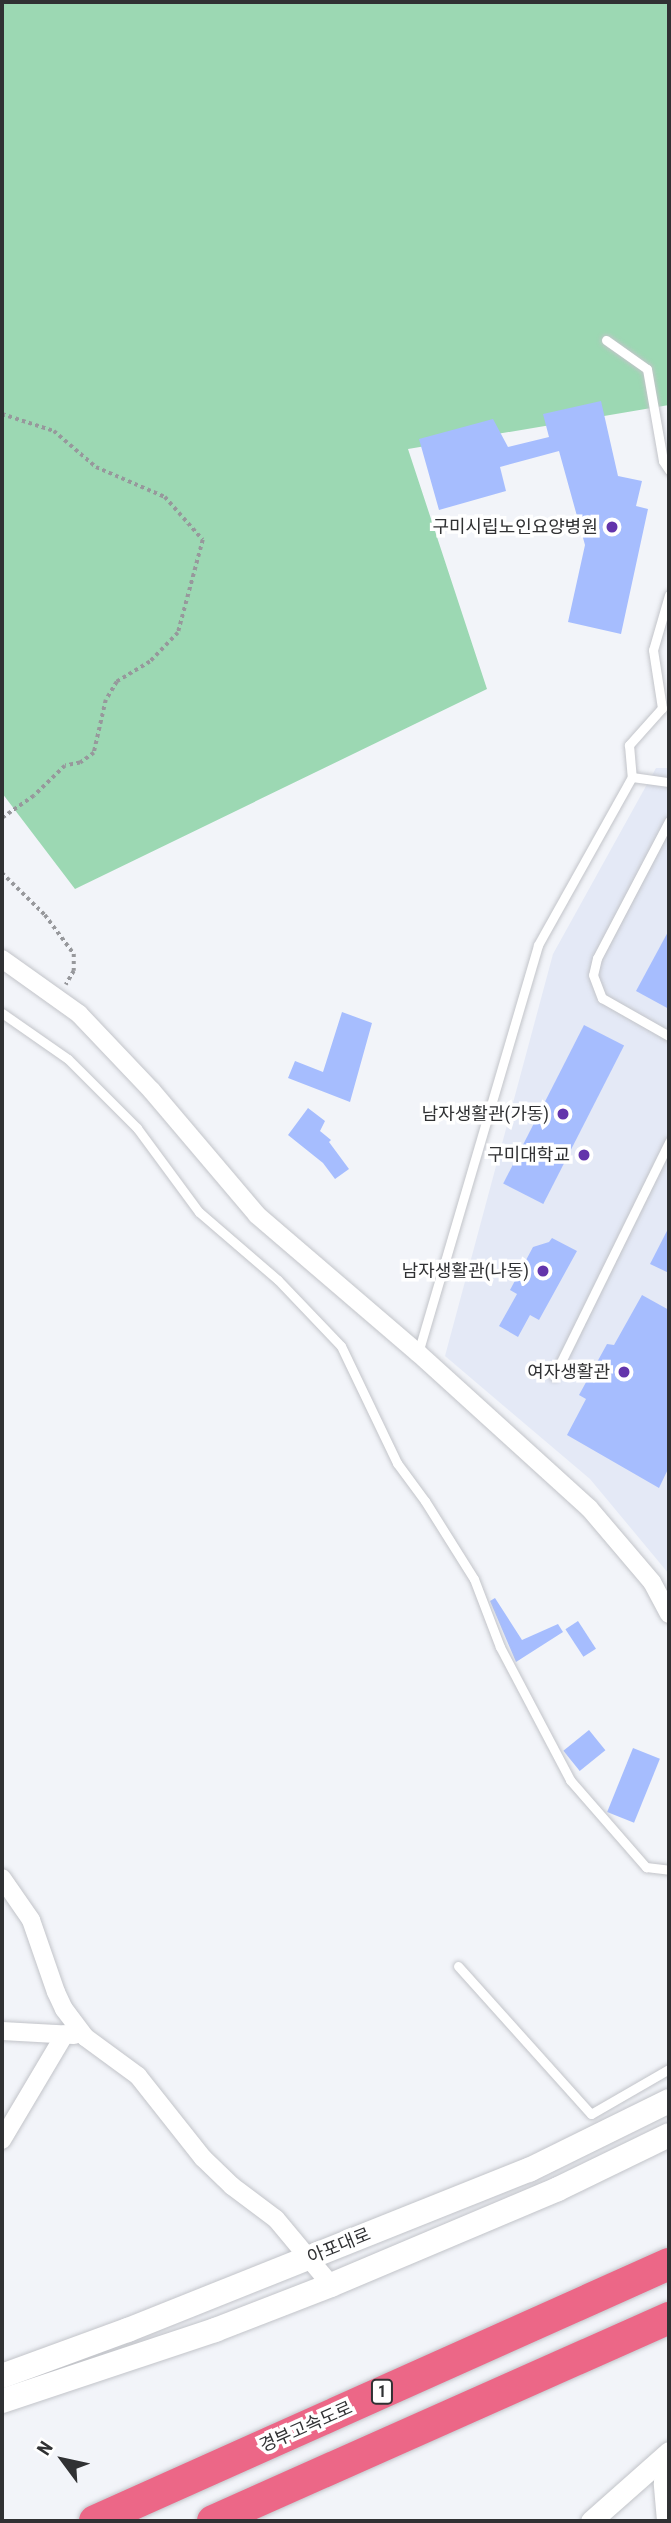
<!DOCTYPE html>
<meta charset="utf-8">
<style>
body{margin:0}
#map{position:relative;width:671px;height:2523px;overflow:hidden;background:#f2f4f9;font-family:"Roboto Condensed","Noto Sans KR",sans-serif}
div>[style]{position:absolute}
.built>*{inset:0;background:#e4e9f6}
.green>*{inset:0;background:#9cd8b3}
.building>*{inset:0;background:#a6bdfe;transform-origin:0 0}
.path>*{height:3.5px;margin-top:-1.75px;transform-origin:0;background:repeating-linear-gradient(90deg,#97989c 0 3.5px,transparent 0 7px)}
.roads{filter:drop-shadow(0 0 2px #c2c4c9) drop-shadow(0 0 2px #c2c4c9)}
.service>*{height:9px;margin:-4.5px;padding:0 4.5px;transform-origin:4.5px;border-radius:4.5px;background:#fff}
.minor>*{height:18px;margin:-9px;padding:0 9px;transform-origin:9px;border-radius:9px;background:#fff}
.tertiary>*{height:21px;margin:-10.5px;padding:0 10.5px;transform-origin:10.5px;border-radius:10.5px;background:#fff}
.secondary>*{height:24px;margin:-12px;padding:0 12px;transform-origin:12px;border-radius:12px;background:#fff}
.motorway>*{height:32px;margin:-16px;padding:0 16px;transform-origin:16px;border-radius:16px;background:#ec6787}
.dots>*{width:19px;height:19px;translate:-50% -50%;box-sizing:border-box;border:4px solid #fff;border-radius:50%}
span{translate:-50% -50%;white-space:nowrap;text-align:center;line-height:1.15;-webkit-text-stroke:7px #fff;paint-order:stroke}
.shield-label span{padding:2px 5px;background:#fff;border:2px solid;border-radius:5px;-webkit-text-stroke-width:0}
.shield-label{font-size:16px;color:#303133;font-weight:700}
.poi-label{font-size:18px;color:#303133}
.right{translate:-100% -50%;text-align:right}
.street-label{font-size:18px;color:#303133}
.frame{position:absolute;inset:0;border:4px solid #303133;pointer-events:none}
.north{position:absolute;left:28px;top:2425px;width:70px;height:70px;-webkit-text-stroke:5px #fff;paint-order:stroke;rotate:303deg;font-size:19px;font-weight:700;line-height:28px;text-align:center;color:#303133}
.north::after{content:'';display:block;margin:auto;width:24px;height:32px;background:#303133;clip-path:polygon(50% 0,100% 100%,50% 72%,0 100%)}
</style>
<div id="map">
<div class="built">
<i style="clip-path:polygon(656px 768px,669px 768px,669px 1574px,590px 1479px,445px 1356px,553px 954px)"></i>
</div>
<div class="green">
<i style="clip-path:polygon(2px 2px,669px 2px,669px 405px,408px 449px,487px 689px,75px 889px,2px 793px)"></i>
</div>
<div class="building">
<i style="clip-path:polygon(601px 401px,618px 476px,642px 481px,636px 506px,648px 509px,621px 634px,568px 622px,585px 545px,559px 451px,500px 467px,506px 491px,439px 510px,419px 439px,493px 419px,508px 447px,549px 437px,543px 414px)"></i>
<i style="clip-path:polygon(669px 930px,669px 1009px,636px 991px)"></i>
<i style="clip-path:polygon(342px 1012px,372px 1023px,350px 1102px,288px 1078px,295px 1061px,323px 1072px)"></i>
<i style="left:584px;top:1025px;width:45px;height:178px;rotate:27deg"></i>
<i style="clip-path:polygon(308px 1108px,325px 1121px,320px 1131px,331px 1140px,329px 1142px,349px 1169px,335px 1179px,323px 1163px,288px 1135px)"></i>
<i style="clip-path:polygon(669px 1227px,669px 1273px,650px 1264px)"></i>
<i style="clip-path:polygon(552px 1238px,577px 1251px,539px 1320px,530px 1315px,518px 1337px,499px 1326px,517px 1294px,510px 1290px,533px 1247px,549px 1242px)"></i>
<i style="clip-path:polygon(642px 1295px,669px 1310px,669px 1467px,659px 1488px,567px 1435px,586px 1399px,579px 1395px,607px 1344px,614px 1345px)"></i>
<i style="clip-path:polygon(495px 1598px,522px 1640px,558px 1624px,563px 1632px,516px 1662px,490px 1601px)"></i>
<i style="left:578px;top:1621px;width:33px;height:15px;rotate:57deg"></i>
<i style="left:589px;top:1730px;width:26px;height:33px;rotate:51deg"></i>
<i style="left:633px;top:1748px;width:29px;height:69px;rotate:22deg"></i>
</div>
<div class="path">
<i style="left:2px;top:414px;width:55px;rotate:18.1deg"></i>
<i style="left:54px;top:431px;width:55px;rotate:40.6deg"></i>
<i style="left:96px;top:467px;width:75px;rotate:23.5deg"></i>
<i style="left:165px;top:497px;width:57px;rotate:48.5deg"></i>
<i style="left:203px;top:540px;width:96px;rotate:105deg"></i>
<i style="left:178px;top:633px;width:40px;rotate:134deg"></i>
<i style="left:150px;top:662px;width:39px;rotate:149deg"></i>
<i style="left:117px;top:682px;width:21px;rotate:121deg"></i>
<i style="left:106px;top:700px;width:54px;rotate:102.8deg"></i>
<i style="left:94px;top:753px;width:17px;rotate:144deg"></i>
<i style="left:80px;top:763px;width:15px;rotate:169deg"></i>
<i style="left:65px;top:766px;width:43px;rotate:135.9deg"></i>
<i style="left:34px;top:796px;width:39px;rotate:145deg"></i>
<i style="left:2px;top:873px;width:60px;rotate:44.3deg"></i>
<i style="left:45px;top:915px;width:49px;rotate:53.4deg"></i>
<i style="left:74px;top:954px;width:17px;rotate:90deg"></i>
<i style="left:74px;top:971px;width:16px;rotate:120deg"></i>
</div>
<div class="roads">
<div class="service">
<i style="left:606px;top:340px;width:50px;rotate:35.3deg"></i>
<i style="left:647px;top:369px;width:93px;rotate:80.1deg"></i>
<i style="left:663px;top:461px;width:11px;rotate:56deg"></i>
<i style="left:669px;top:595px;width:57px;rotate:106.2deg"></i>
<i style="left:653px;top:650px;width:59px;rotate:81.2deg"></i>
<i style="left:662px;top:708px;width:50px;rotate:131.7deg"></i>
<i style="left:629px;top:745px;width:32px;rotate:85deg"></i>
<i style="left:632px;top:777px;width:37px;rotate:8deg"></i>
<i style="left:669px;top:821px;width:155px;rotate:117.7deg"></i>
<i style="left:597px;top:958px;width:17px;rotate:103deg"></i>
<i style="left:593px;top:975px;width:25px;rotate:69deg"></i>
<i style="left:602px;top:998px;width:77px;rotate:29.6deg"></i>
<i style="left:2px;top:1013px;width:80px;rotate:34.9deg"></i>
<i style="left:68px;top:1059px;width:98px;rotate:45deg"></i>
<i style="left:137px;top:1128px;width:104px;rotate:53.6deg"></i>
<i style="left:199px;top:1212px;width:104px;rotate:40.7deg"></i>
<i style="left:278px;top:1280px;width:91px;rotate:46.3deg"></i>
<i style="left:341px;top:1346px;width:130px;rotate:64.4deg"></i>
<i style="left:397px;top:1463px;width:47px;rotate:53.6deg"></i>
<i style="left:425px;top:1501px;width:92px;rotate:57.9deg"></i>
<i style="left:474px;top:1579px;width:73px;rotate:69.1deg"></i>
<i style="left:500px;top:1647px;width:150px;rotate:62.2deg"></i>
<i style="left:570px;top:1780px;width:116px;rotate:48.9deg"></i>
<i style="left:646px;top:1867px;width:23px;rotate:7deg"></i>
<i style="left:418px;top:1353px;width:425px;rotate:-73.6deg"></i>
<i style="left:538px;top:945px;width:193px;rotate:-60.8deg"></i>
<i style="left:554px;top:1376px;width:261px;rotate:-63.8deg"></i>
<i style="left:458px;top:1966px;width:199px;rotate:48.1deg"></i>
<i style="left:591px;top:2114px;width:90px;rotate:-30deg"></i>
</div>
<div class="minor">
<i style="left:2px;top:959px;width:95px;rotate:35.5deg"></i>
<i style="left:79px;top:1014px;width:106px;rotate:46.5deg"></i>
<i style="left:152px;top:1091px;width:162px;rotate:49.7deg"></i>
<i style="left:257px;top:1215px;width:212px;rotate:40.6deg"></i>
<i style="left:418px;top:1353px;width:231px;rotate:42.2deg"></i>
<i style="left:589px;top:1508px;width:97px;rotate:49.6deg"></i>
<i style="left:652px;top:1582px;width:36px;rotate:62deg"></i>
<i style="left:2px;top:1878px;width:51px;rotate:55.4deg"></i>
<i style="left:31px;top:1920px;width:76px;rotate:70.9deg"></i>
<i style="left:56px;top:1992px;width:19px;rotate:65deg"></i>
<i style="left:64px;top:2009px;width:35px;rotate:53deg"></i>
<i style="left:85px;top:2037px;width:66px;rotate:36.3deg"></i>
<i style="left:138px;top:2076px;width:105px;rotate:51.6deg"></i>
<i style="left:203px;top:2158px;width:40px;rotate:44deg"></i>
<i style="left:232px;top:2186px;width:55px;rotate:36.9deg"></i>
<i style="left:276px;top:2219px;width:86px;rotate:50.2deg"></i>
<i style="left:2px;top:2031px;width:72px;rotate:3.2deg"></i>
<i style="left:2px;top:2140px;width:123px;rotate:-59.3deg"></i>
<i style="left:666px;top:2521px;width:38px;rotate:-95deg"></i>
<i style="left:663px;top:2483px;width:28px;rotate:-77deg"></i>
</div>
<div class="tertiary">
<i style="left:591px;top:2521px;width:104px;rotate:-41.5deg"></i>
</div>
<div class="secondary">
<i style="left:2px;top:2376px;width:134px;rotate:-20.1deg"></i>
<i style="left:128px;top:2330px;width:432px;rotate:-21.8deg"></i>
<i style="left:529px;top:2170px;width:156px;rotate:-26.2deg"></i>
<i style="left:2px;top:2401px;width:225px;rotate:-18.4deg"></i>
<i style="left:215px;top:2330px;width:124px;rotate:-21.2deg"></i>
<i style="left:331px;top:2285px;width:246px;rotate:-22.9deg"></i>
<i style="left:558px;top:2189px;width:123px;rotate:-25.9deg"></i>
</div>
<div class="motorway">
<i style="left:95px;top:2521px;width:629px;rotate:-24.12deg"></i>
<i style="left:213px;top:2521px;width:499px;rotate:-24deg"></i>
</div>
</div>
<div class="dots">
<i style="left:612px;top:527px;background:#6334ab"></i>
<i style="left:563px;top:1114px;background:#6334ab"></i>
<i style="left:584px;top:1155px;background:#6334ab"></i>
<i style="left:543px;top:1271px;background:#6334ab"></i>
<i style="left:624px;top:1372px;background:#6334ab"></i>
</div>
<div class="shield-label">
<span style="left:382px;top:2392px">1</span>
</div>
<div class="poi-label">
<span class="right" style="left:598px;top:527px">구미시립노인요양병원</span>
<span class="right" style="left:549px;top:1114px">남자생활관(가동)</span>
<span class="right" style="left:570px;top:1155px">구미대학교</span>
<span class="right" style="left:529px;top:1271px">남자생활관(나동)</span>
<span class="right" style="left:610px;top:1372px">여자생활관</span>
</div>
<div class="street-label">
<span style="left:339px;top:2246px;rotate:-22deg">아포대로</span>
<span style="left:306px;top:2427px;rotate:-24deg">경부고속도로</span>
</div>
<div class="frame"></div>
<div class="north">N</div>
</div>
